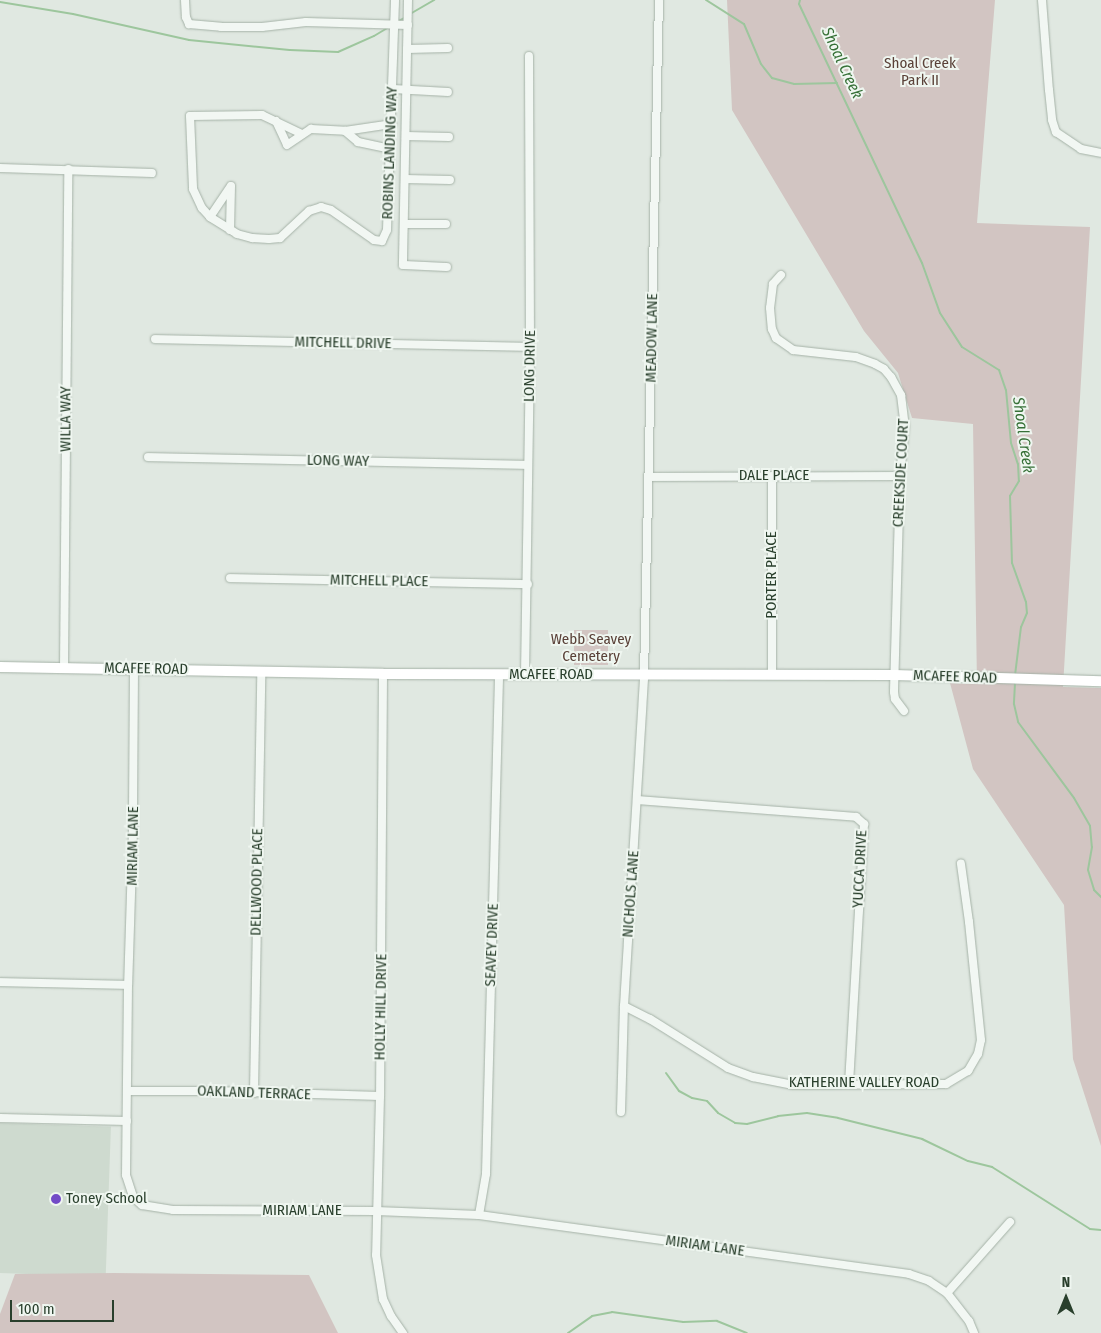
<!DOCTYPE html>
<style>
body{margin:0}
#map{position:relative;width:1101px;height:1333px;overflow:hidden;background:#e0e8e1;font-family:"Fira Sans Condensed",sans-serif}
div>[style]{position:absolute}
.built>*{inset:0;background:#cedacf;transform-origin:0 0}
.green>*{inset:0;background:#d2c5c2;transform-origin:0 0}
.stream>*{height:2px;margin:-1px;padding:0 1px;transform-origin:1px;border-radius:1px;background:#9dc69d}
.roads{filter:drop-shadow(0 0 1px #a5b2a7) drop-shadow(0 0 1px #a5b2a7)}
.street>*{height:8px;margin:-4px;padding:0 4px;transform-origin:4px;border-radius:4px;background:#f2f7f3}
.secondary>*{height:10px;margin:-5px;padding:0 5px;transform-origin:5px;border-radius:5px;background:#fff}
.dots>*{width:14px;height:14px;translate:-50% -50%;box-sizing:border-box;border:2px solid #eff6f0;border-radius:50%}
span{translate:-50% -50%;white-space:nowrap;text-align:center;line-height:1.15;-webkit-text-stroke:4px #eff6f0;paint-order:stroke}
.park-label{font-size:15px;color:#5a4138}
.street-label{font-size:15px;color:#293f2c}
.poi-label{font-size:15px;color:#293f2c}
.left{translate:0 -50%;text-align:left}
.water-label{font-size:16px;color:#367037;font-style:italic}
.north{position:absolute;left:1041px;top:1273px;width:50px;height:50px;-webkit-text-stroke:4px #eff6f0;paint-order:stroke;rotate:0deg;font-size:14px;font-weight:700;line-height:20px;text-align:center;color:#293f2c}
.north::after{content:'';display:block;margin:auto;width:18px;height:22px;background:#293f2c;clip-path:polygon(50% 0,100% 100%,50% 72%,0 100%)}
.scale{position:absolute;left:10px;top:1300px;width:104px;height:22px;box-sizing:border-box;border:2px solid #293f2c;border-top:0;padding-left:6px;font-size:15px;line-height:18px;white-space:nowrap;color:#293f2c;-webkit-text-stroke:4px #eff6f0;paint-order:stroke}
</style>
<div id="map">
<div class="built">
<i style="left:0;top:1123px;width:111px;height:150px;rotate:2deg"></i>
</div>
<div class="green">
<i style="clip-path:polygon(727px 0,995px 0,977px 223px,1090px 227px,1063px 687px,1101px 688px,1101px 1146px,1073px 1059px,1064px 905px,973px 769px,950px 683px,977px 684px,973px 424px,912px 418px,898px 373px,864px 331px,732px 110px)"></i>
<i style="left:574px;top:630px;width:34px;height:35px"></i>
<i style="clip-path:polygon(114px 1273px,309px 1275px,338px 1333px,0 1333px,0 1314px,15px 1274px)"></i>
</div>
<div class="stream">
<i style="left:706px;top:0;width:45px;rotate:32.3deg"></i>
<i style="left:744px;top:24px;width:43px;rotate:67deg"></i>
<i style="left:761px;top:64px;width:18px;rotate:52deg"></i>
<i style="left:772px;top:78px;width:23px;rotate:15deg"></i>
<i style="left:794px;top:84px;width:43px;rotate:-1.3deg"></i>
<i style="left:800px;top:0;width:4px;rotate:104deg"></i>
<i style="left:799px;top:4px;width:287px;rotate:64.6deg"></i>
<i style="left:922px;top:263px;width:53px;rotate:70.2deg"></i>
<i style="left:940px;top:313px;width:40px;rotate:57.1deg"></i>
<i style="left:962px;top:347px;width:44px;rotate:31.9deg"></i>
<i style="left:999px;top:370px;width:21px;rotate:71deg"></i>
<i style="left:1006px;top:390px;width:53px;rotate:84.6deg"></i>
<i style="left:1011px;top:443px;width:22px;rotate:72deg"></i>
<i style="left:1018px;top:464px;width:17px;rotate:87deg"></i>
<i style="left:1019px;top:481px;width:17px;rotate:121deg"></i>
<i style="left:1010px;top:496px;width:67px;rotate:88.3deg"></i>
<i style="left:1012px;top:563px;width:41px;rotate:70.3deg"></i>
<i style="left:1026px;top:602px;width:11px;rotate:85deg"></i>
<i style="left:1027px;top:613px;width:15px;rotate:113deg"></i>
<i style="left:1021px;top:627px;width:48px;rotate:97.1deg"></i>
<i style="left:0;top:2px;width:74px;rotate:9.3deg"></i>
<i style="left:73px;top:14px;width:119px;rotate:12.6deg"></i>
<i style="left:189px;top:40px;width:101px;rotate:5.7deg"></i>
<i style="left:290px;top:50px;width:48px;rotate:2.4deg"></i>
<i style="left:338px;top:52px;width:39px;rotate:-24deg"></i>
<i style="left:374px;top:36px;width:17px;rotate:-31deg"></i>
<i style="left:410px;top:14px;width:28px;rotate:-30deg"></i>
<i style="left:397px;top:22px;width:10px;rotate:-29deg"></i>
<i style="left:1015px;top:683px;width:21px;rotate:93deg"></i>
<i style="left:1014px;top:704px;width:18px;rotate:77deg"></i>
<i style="left:1018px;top:722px;width:94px;rotate:53.6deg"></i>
<i style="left:1074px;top:798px;width:32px;rotate:60deg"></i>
<i style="left:1090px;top:826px;width:21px;rotate:85deg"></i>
<i style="left:1092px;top:847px;width:23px;rotate:100deg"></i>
<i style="left:1088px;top:870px;width:21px;rotate:73deg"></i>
<i style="left:1094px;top:890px;width:10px;rotate:45deg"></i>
<i style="left:666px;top:1073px;width:22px;rotate:54deg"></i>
<i style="left:679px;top:1091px;width:15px;rotate:28deg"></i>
<i style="left:692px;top:1098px;width:15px;rotate:11deg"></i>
<i style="left:707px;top:1101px;width:16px;rotate:47deg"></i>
<i style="left:718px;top:1113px;width:20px;rotate:30deg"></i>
<i style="left:735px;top:1123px;width:12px;rotate:5deg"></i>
<i style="left:747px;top:1124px;width:32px;rotate:-14deg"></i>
<i style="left:778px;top:1116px;width:29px;rotate:-6deg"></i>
<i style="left:807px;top:1113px;width:31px;rotate:9deg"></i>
<i style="left:838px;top:1118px;width:87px;rotate:14deg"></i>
<i style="left:922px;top:1139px;width:51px;rotate:25.6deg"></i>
<i style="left:968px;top:1161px;width:25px;rotate:14deg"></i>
<i style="left:992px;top:1167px;width:116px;rotate:32.3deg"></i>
<i style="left:1090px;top:1229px;width:11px;rotate:5deg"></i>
<i style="left:568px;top:1333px;width:29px;rotate:-35deg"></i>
<i style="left:592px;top:1316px;width:20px;rotate:-11deg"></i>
<i style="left:612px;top:1312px;width:72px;rotate:8deg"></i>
<i style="left:683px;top:1322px;width:34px;rotate:-2deg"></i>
<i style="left:717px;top:1321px;width:32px;rotate:22deg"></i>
</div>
<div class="roads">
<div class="street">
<i style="left:185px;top:0;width:17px;rotate:87deg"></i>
<i style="left:186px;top:17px;width:8px;rotate:67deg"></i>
<i style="left:189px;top:24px;width:32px;rotate:5deg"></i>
<i style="left:221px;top:27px;width:41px"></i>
<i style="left:262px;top:27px;width:44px;rotate:-6.5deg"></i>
<i style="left:306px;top:22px;width:102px;rotate:1.7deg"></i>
<i style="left:408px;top:0;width:265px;rotate:91.1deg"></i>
<i style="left:403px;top:265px;width:44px;rotate:2.6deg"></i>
<i style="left:1042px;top:0;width:90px;rotate:85.6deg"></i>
<i style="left:1049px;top:90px;width:30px;rotate:84deg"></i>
<i style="left:1052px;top:120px;width:13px;rotate:72deg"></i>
<i style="left:1056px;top:132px;width:30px;rotate:34deg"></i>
<i style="left:1081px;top:149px;width:20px;rotate:11deg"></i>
<i style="left:407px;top:49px;width:41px;rotate:-1.4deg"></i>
<i style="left:393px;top:89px;width:55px;rotate:3.1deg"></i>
<i style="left:276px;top:121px;width:26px;rotate:65deg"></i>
<i style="left:287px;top:145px;width:29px;rotate:-34deg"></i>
<i style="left:311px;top:129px;width:34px;rotate:3deg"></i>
<i style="left:345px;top:131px;width:48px;rotate:-8.5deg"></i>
<i style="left:345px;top:131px;width:17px;rotate:40deg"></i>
<i style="left:358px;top:142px;width:33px;rotate:12deg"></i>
<i style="left:302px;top:134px;width:44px;rotate:-154.6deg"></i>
<i style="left:262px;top:115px;width:72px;rotate:179.2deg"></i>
<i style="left:190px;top:116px;width:73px;rotate:87.6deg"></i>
<i style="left:193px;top:189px;width:21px;rotate:65deg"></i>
<i style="left:202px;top:208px;width:12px;rotate:48deg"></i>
<i style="left:210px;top:217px;width:32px;rotate:32deg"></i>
<i style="left:237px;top:234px;width:16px;rotate:15deg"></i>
<i style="left:252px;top:238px;width:17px;rotate:3deg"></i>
<i style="left:269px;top:239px;width:11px;rotate:-5deg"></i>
<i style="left:280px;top:238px;width:40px;rotate:-43deg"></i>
<i style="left:309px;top:211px;width:13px;rotate:-18deg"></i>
<i style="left:321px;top:207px;width:10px;rotate:17deg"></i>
<i style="left:331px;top:210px;width:52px;rotate:34.9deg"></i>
<i style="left:374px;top:240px;width:8px;rotate:7deg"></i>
<i style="left:382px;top:241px;width:12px;rotate:-66deg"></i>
<i style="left:387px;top:230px;width:230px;rotate:-88deg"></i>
<i style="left:406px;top:136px;width:43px;rotate:1.3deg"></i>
<i style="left:0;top:168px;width:152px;rotate:1.9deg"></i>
<i style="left:405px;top:179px;width:45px;rotate:1.3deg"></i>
<i style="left:210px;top:217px;width:37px;rotate:-56deg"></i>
<i style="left:405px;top:224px;width:41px"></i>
<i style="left:230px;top:230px;width:44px;rotate:-88.7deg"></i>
<i style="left:781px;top:275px;width:12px;rotate:132deg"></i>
<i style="left:773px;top:284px;width:24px;rotate:97deg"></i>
<i style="left:770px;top:308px;width:21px;rotate:85deg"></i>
<i style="left:772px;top:329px;width:10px;rotate:66deg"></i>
<i style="left:776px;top:338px;width:21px;rotate:35deg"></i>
<i style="left:793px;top:350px;width:63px;rotate:6.3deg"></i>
<i style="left:856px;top:357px;width:20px;rotate:20deg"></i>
<i style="left:875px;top:364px;width:10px;rotate:29deg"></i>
<i style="left:884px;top:369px;width:11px;rotate:49deg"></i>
<i style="left:891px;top:377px;width:21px;rotate:61deg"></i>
<i style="left:901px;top:395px;width:31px;rotate:83deg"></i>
<i style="left:905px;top:426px;width:50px;rotate:95.7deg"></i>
<i style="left:900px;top:476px;width:216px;rotate:91.6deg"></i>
<i style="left:894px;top:692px;width:7px;rotate:82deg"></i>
<i style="left:895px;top:699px;width:15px;rotate:53deg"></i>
<i style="left:155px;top:339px;width:375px;rotate:1.2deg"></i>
<i style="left:148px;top:457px;width:380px;rotate:1.2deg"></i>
<i style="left:772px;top:476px;width:198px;rotate:90deg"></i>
<i style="left:649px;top:477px;width:251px;rotate:-0.2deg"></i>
<i style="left:230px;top:578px;width:298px;rotate:1.2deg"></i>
<i style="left:64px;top:668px;width:499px;rotate:-89.5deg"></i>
<i style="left:134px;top:669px;width:161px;rotate:90.4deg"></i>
<i style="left:133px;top:830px;width:155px;rotate:91.8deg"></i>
<i style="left:128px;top:985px;width:190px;rotate:90.6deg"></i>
<i style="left:126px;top:1175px;width:23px;rotate:72deg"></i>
<i style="left:133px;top:1197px;width:12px;rotate:42deg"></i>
<i style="left:142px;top:1205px;width:31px;rotate:9deg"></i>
<i style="left:173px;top:1210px;width:203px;rotate:0.3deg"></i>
<i style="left:376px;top:1211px;width:103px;rotate:2.2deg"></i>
<i style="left:479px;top:1215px;width:434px;rotate:7.8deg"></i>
<i style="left:909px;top:1274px;width:21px;rotate:19deg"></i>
<i style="left:929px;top:1281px;width:22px;rotate:34deg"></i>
<i style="left:947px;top:1293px;width:36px;rotate:52deg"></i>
<i style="left:969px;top:1321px;width:13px;rotate:67deg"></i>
<i style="left:383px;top:674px;width:422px;rotate:90.4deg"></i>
<i style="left:380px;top:1096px;width:159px;rotate:91.4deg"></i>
<i style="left:376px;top:1255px;width:45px;rotate:81deg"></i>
<i style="left:383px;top:1299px;width:19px;rotate:65deg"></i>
<i style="left:391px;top:1316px;width:21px;rotate:55deg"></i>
<i style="left:525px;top:675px;width:328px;rotate:-89.1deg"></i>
<i style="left:530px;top:347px;width:291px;rotate:-90.2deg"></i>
<i style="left:637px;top:800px;width:220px;rotate:4.4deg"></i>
<i style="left:856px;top:817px;width:11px;rotate:41deg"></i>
<i style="left:864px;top:824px;width:260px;rotate:93.3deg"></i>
<i style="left:0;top:982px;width:128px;rotate:1.3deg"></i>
<i style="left:624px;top:1006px;width:29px;rotate:27deg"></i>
<i style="left:650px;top:1019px;width:92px;rotate:32.1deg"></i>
<i style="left:728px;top:1068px;width:27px;rotate:20deg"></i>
<i style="left:753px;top:1077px;width:41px;rotate:11.3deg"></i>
<i style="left:793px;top:1085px;width:153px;rotate:-0.4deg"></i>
<i style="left:946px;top:1084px;width:26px;rotate:-31deg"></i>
<i style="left:968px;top:1071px;width:20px;rotate:-60deg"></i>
<i style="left:978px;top:1054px;width:14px;rotate:-78deg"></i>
<i style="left:981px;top:1040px;width:119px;rotate:-95.8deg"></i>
<i style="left:969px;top:922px;width:59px;rotate:-97.9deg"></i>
<i style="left:128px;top:1091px;width:87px"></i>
<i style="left:215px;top:1091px;width:165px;rotate:1.7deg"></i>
<i style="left:254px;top:1093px;width:422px;rotate:-89deg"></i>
<i style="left:621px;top:1112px;width:106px;rotate:-88.4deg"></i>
<i style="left:624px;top:1006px;width:331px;rotate:-86.5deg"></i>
<i style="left:644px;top:676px;width:676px;rotate:-88.73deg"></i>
<i style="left:0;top:1118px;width:127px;rotate:1.4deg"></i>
<i style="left:479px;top:1215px;width:42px;rotate:-80.3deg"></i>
<i style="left:486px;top:1174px;width:499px;rotate:-88.5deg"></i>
<i style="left:947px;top:1293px;width:95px;rotate:-48.4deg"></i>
</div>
<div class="secondary">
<i style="left:0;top:667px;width:383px;rotate:1deg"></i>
<i style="left:383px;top:674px;width:511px;rotate:0.11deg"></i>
<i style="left:894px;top:675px;width:207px;rotate:1.7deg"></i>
</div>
</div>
<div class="dots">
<i style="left:56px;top:1199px;background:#734bc7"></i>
</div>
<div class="park-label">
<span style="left:920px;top:72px">Shoal Creek<br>Park II</span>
<span style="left:591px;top:648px">Webb Seavey<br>Cemetery</span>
</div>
<div class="street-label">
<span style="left:390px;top:153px;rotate:-88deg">ROBINS LANDING WAY</span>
<span style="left:652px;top:338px;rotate:-89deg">MEADOW LANE</span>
<span style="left:343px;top:343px;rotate:1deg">MITCHELL DRIVE</span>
<span style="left:530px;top:366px;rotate:-89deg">LONG DRIVE</span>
<span style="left:66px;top:419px;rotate:-90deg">WILLA WAY</span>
<span style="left:338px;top:461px;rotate:1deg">LONG WAY</span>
<span style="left:901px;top:473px;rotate:-87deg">CREEKSIDE COURT</span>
<span style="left:774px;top:476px">DALE PLACE</span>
<span style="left:772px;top:575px;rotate:-90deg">PORTER PLACE</span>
<span style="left:379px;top:581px;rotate:1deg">MITCHELL PLACE</span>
<span style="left:146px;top:669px;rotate:1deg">MCAFEE ROAD</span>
<span style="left:551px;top:675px">MCAFEE ROAD</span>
<span style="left:955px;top:677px;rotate:2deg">MCAFEE ROAD</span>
<span style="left:133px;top:846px;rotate:-89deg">MIRIAM LANE</span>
<span style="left:860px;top:869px;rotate:-87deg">YUCCA DRIVE</span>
<span style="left:257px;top:882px;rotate:-89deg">DELLWOOD PLACE</span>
<span style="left:631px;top:894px;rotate:-86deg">NICHOLS LANE</span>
<span style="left:492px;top:945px;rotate:-88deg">SEAVEY DRIVE</span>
<span style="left:381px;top:1007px;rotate:-89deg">HOLLY HILL DRIVE</span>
<span style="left:864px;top:1083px">KATHERINE VALLEY ROAD</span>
<span style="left:254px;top:1093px;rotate:2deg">OAKLAND TERRACE</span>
<span style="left:302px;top:1211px">MIRIAM LANE</span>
<span style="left:705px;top:1246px;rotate:8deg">MIRIAM LANE</span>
</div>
<div class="poi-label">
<span class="left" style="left:66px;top:1199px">Toney School</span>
</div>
<div class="water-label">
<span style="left:842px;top:63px;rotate:65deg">Shoal Creek</span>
<span style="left:1023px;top:435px;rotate:82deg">Shoal Creek</span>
</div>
<div class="north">N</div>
<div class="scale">100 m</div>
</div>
